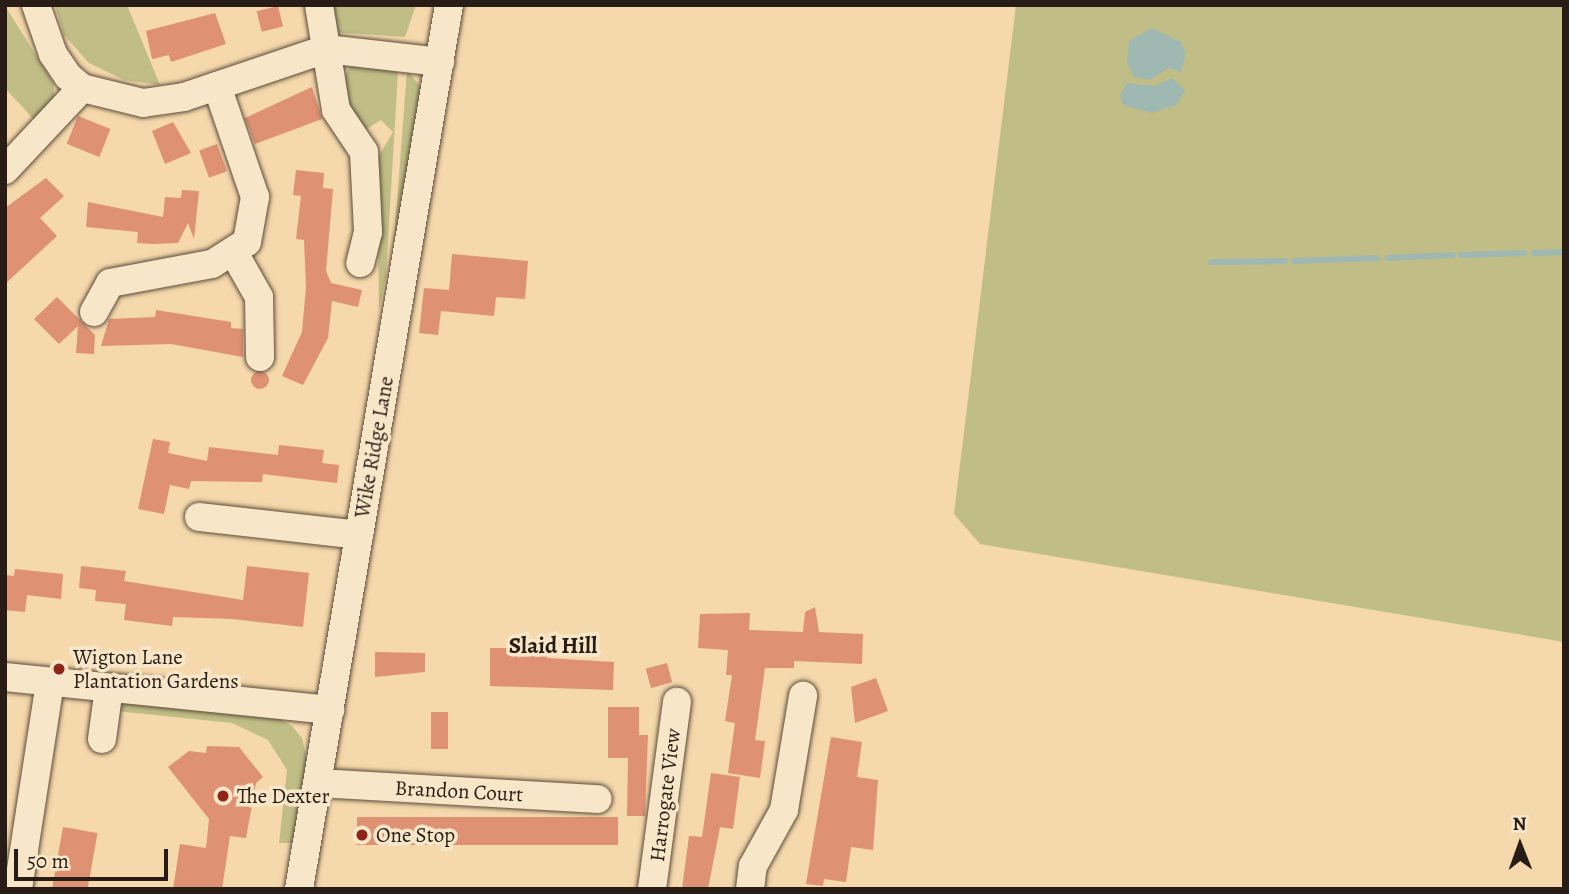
<!DOCTYPE html>
<style>
body{margin:0}
#map{position:relative;width:1569px;height:894px;overflow:hidden;background:#f5d8ab;font-family:Alegreya,serif}
div>[style]{position:absolute}
.green>*{inset:0;background:#c0be86}
.water>*{inset:0;background:#9fb8b2}
.stream>*{height:6px;margin:-3px;padding:0 3px;transform-origin:3px;border-radius:3px;background:#9fb8b2}
.building>*{inset:0;background:#df9173;transform-origin:0 0}
.round{border-radius:50%}
.roads{filter:drop-shadow(0 0 2px #5b4c3b) drop-shadow(0 0 2px #5b4c3b)}
.minor>*{height:28px;margin:-14px;padding:0 14px;transform-origin:14px;border-radius:14px;background:#f8e6c8}
.dots>*{width:19px;height:19px;translate:-50% -50%;box-sizing:border-box;border:4px solid #f8e6c8;border-radius:50%}
span{translate:-50% -50%;white-space:nowrap;text-align:center;line-height:1.15;-webkit-text-stroke:7px #f8e6c8;paint-order:stroke}
.street-label{font-size:21px;color:#281d16}
.poi-label{font-size:21px;color:#281d16}
.left{translate:0 -50%;text-align:left}
.neighbourhood-label{font-size:23px;color:#281d16;font-weight:700}
.frame{position:absolute;inset:0;border:7px solid #281d16;pointer-events:none}
.north{position:absolute;left:1485px;top:810px;width:70px;height:70px;-webkit-text-stroke:5px #f8e6c8;paint-order:stroke;rotate:359deg;font-size:19px;font-weight:700;line-height:28px;text-align:center;color:#281d16}
.north::after{content:'';display:block;margin:auto;width:24px;height:32px;background:#281d16;clip-path:polygon(50% 0,100% 100%,50% 72%,0 100%)}
.scale{position:absolute;left:14px;top:849px;width:154px;height:32px;box-sizing:border-box;border:4px solid #281d16;border-top:0;padding-left:9px;font-size:21px;line-height:24px;white-space:nowrap;color:#281d16;-webkit-text-stroke:5px #f8e6c8;paint-order:stroke}
</style>
<div id="map">
<div class="green">
<i style="clip-path:polygon(55px 5px,127px 5px,160px 85px,124px 80px,89px 63px,64px 35px)"></i>
<i style="clip-path:polygon(331px 5px,416px 5px,405px 37px,332px 32px)"></i>
<i style="clip-path:polygon(1016px 5px,1564px 5px,1564px 642px,980px 544px,954px 514px)"></i>
<i style="clip-path:polygon(5px 6px,53px 82px,55px 98px,36px 122px,5px 88px)"></i>
<i style="clip-path:polygon(359px 64px,398px 72px,386px 275px,379px 310px,377px 159px,393px 132px,381px 120px,363px 131px,355px 128px,343px 80px,350px 66px)"></i>
<i style="clip-path:polygon(407px 70px,423px 90px,392px 269px)"></i>
<i style="clip-path:polygon(124px 703px,278px 718px,292px 726px,302px 738px,309px 768px,295px 843px,279px 843px,287px 770px,268px 740px,232px 723px,116px 711px)"></i>
</div>
<div class="water">
<i style="clip-path:polygon(1152px 28px,1181px 42px,1186px 53px,1181px 72px,1168px 68px,1150px 80px,1134px 77px,1127px 62px,1129px 41px)"></i>
<i style="clip-path:polygon(1172px 78px,1185px 90px,1176px 105px,1152px 113px,1123px 105px,1120px 95px,1127px 83px,1155px 86px)"></i>
</div>
<div class="stream">
<i style="left:1534px;top:253px;width:30px;rotate:-2deg"></i>
<i style="left:1461px;top:255px;width:63px;rotate:-1.8deg"></i>
<i style="left:1388px;top:258px;width:65px;rotate:-2.6deg"></i>
<i style="left:1294px;top:261px;width:83px;rotate:-2.1deg"></i>
<i style="left:1211px;top:262px;width:74px;rotate:-0.8deg"></i>
</div>
<div class="building">
<i style="left:278px;top:6px;width:21px;height:22px;rotate:76deg"></i>
<i style="clip-path:polygon(215px 13px,226px 44px,171px 62px,169px 55px,152px 59px,146px 31px)"></i>
<i style="clip-path:polygon(312px 87px,322px 119px,255px 144px,245px 118px)"></i>
<i style="left:78px;top:116px;width:35px;height:30px;rotate:22deg"></i>
<i style="clip-path:polygon(173px 122px,191px 153px,165px 164px,152px 131px)"></i>
<i style="left:217px;top:144px;width:29px;height:19px;rotate:70deg"></i>
<i style="clip-path:polygon(296px 170px,324px 173px,323px 188px,333px 189px,326px 271px,331px 283px,362px 290px,358px 307px,332px 301px,328px 338px,303px 385px,282px 376px,302px 332px,306px 287px,304px 240px,296px 239px,301px 196px,293px 195px)"></i>
<i style="clip-path:polygon(46px 178px,64px 196px,40px 218px,57px 236px,5px 284px,5px 208px)"></i>
<i style="clip-path:polygon(182px 190px,199px 191px,194px 239px,188px 223px,178px 243px,153px 244px,137px 243px,138px 232px,86px 227px,88px 202px,163px 217px,165px 197px,181px 198px)"></i>
<i style="clip-path:polygon(452px 254px,528px 261px,525px 299px,496px 297px,494px 316px,441px 311px,438px 335px,419px 333px,424px 288px,449px 290px)"></i>
<i style="clip-path:polygon(57px 297px,95px 335px,94px 354px,76px 353px,78px 326px,59px 344px,34px 319px)"></i>
<i style="clip-path:polygon(156px 310px,231px 322px,231px 328px,243px 329px,243px 357px,171px 344px,101px 346px,109px 319px,155px 317px)"></i>
<i class="round" style="left:251px;top:371px;width:18px;height:18px"></i>
<i style="clip-path:polygon(153px 439px,170px 442px,168px 453px,207px 461px,209px 447px,278px 455px,279px 445px,324px 450px,322px 463px,339px 465px,337px 483px,263px 474px,262px 482px,191px 481px,189px 489px,170px 485px,164px 514px,138px 509px)"></i>
<i style="clip-path:polygon(81px 566px,126px 571px,124px 581px,243px 600px,247px 566px,309px 573px,303px 627px,233px 619px,173px 617px,172px 626px,124px 620px,126px 604px,95px 601px,96px 590px,79px 588px)"></i>
<i style="clip-path:polygon(15px 569px,63px 574px,61px 599px,27px 595px,25px 612px,5px 610px,5px 575px,14px 576px)"></i>
<i style="clip-path:polygon(815px 607px,819px 632px,863px 634px,862px 664px,794px 661px,794px 668px,765px 668px,755px 740px,765px 741px,760px 778px,728px 773px,735px 723px,725px 721px,732px 675px,726px 675px,728px 650px,698px 648px,700px 614px,750px 613px,749px 630px,803px 632px,805px 612px)"></i>
<i style="clip-path:polygon(490px 648px,547px 648px,547px 658px,614px 662px,613px 690px,490px 686px)"></i>
<i style="clip-path:polygon(375px 652px,425px 653px,425px 672px,375px 677px)"></i>
<i style="left:667px;top:663px;width:20px;height:22px;rotate:75deg"></i>
<i style="clip-path:polygon(876px 678px,888px 711px,855px 723px,851px 687px)"></i>
<i style="clip-path:polygon(608px 707px,639px 707px,639px 735px,648px 735px,645px 816px,627px 816px,628px 758px,608px 758px)"></i>
<i style="left:431px;top:712px;width:17px;height:37px"></i>
<i style="clip-path:polygon(831px 737px,862px 742px,857px 777px,878px 780px,873px 850px,851px 847px,846px 882px,824px 879px,823px 886px,806px 884px)"></i>
<i style="clip-path:polygon(207px 746px,239px 747px,263px 777px,256px 783px,246px 838px,230px 836px,222px 889px,173px 889px,180px 844px,206px 848px,209px 819px,168px 767px,189px 751px,206px 753px)"></i>
<i style="clip-path:polygon(711px 773px,740px 777px,733px 829px,720px 827px,708px 889px,682px 889px,689px 836px,702px 837px)"></i>
<i style="left:357px;top:817px;width:261px;height:28px"></i>
<i style="left:63px;top:827px;width:35px;height:63px;rotate:10deg"></i>
</div>
<div class="roads">
<div class="minor">
<i style="left:36px;top:5px;width:52px;rotate:70.9deg"></i>
<i style="left:53px;top:54px;width:27px;rotate:56deg"></i>
<i style="left:68px;top:76px;width:18px;rotate:41deg"></i>
<i style="left:82px;top:88px;width:63px;rotate:13.8deg"></i>
<i style="left:143px;top:103px;width:41px;rotate:-8.3deg"></i>
<i style="left:184px;top:97px;width:150px;rotate:-18.7deg"></i>
<i style="left:326px;top:49px;width:115px;rotate:6.5deg"></i>
<i style="left:319px;top:5px;width:106px;rotate:80.8deg"></i>
<i style="left:336px;top:110px;width:50px;rotate:56.3deg"></i>
<i style="left:364px;top:152px;width:80px;rotate:87.1deg"></i>
<i style="left:368px;top:232px;width:32px;rotate:104deg"></i>
<i style="left:5px;top:170px;width:112px;rotate:-46.8deg"></i>
<i style="left:233px;top:251px;width:53px;rotate:60.5deg"></i>
<i style="left:259px;top:297px;width:60px;rotate:89deg"></i>
<i style="left:94px;top:312px;width:33px;rotate:-61deg"></i>
<i style="left:110px;top:283px;width:104px;rotate:-10.6deg"></i>
<i style="left:212px;top:264px;width:41px;rotate:-32.2deg"></i>
<i style="left:247px;top:242px;width:46px;rotate:-79.9deg"></i>
<i style="left:255px;top:197px;width:117px;rotate:-108.9deg"></i>
<i style="left:199px;top:517px;width:161px;rotate:6.4deg"></i>
<i style="left:5px;top:677px;width:327px;rotate:5.8deg"></i>
<i style="left:102px;top:739px;width:51px;rotate:-82.2deg"></i>
<i style="left:319px;top:783px;width:279px;rotate:3.3deg"></i>
<i style="left:18px;top:889px;width:209px;rotate:-81.2deg"></i>
<i style="left:299px;top:889px;width:897px;rotate:-80.37deg"></i>
<i style="left:652px;top:889px;width:189px;rotate:-82.4deg"></i>
<i style="left:750px;top:889px;width:23px;rotate:-83deg"></i>
<i style="left:753px;top:866px;width:64px;rotate:-61deg"></i>
<i style="left:784px;top:810px;width:116px;rotate:-80.5deg"></i>
</div>
</div>
<div class="dots">
<i style="left:59px;top:669px;background:#8f2418"></i>
<i style="left:223px;top:796px;background:#8f2418"></i>
<i style="left:362px;top:835px;background:#8f2418"></i>
</div>
<div class="street-label">
<span style="left:374px;top:447px;rotate:-80deg">Wike Ridge Lane</span>
<span style="left:459px;top:791px;rotate:3deg">Brandon Court</span>
<span style="left:665px;top:795px;rotate:-83deg">Harrogate View</span>
</div>
<div class="poi-label">
<span class="left" style="left:73px;top:669px">Wigton Lane<br>Plantation Gardens</span>
<span class="left" style="left:237px;top:796px">The Dexter</span>
<span class="left" style="left:376px;top:835px">One Stop</span>
</div>
<div class="neighbourhood-label">
<span style="left:553px;top:646px">Slaid Hill</span>
</div>
<div class="frame"></div>
<div class="north">N</div>
<div class="scale">50 m</div>
</div>
